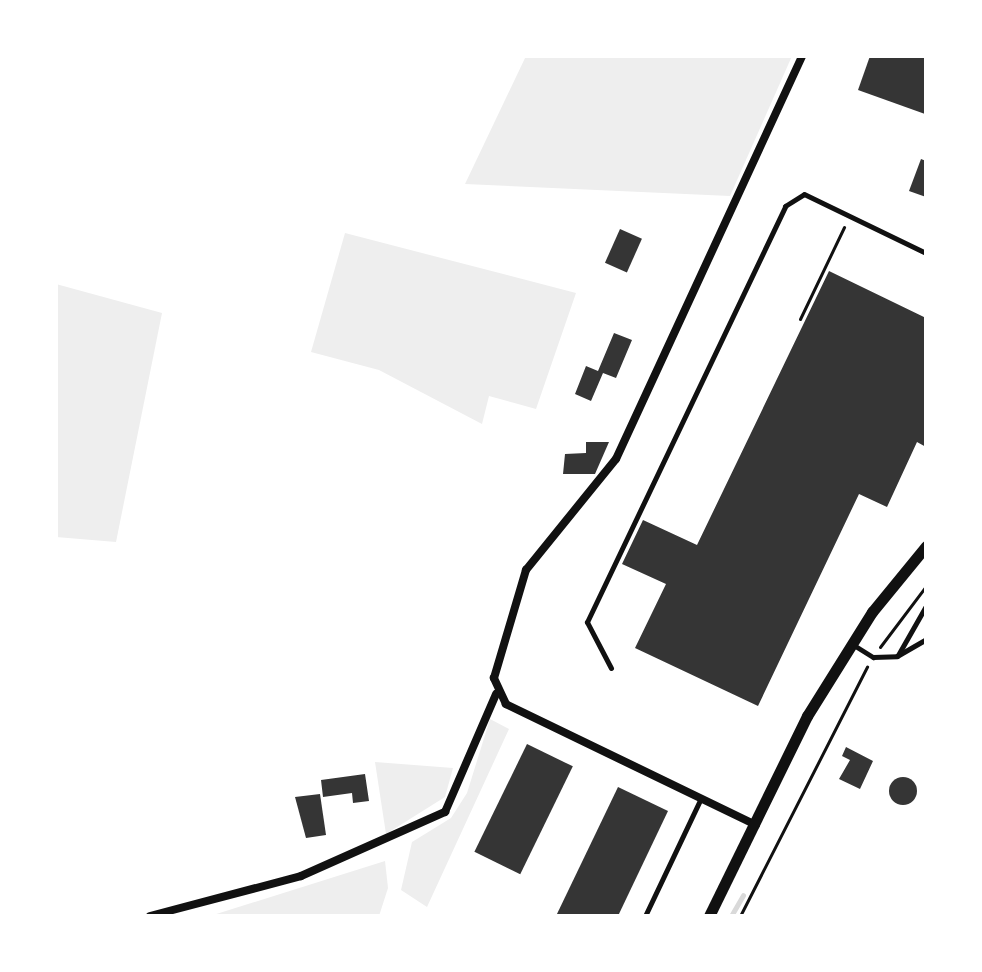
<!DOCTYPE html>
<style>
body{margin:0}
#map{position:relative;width:982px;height:972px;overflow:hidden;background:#fff;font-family:Ubuntu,sans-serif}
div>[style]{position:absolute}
.green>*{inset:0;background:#eee}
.stream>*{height:5px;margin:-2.5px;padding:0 2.5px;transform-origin:2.5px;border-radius:2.5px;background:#d9d9d9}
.building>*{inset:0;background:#353535;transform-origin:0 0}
.round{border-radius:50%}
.path>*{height:3px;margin:-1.5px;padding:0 1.5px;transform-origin:1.5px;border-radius:1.5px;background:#111}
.service>*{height:5px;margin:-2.5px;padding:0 2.5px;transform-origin:2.5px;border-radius:2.5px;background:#111}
.minor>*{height:8px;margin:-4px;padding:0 4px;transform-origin:4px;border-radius:4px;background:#111}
.tertiary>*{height:11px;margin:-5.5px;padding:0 5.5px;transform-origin:5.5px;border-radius:5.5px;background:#111}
span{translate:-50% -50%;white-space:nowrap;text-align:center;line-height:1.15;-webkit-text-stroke:6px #fff;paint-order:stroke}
.frame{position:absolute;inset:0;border:58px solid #fff;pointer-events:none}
</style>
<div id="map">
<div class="green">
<i style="clip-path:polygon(526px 56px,792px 56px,730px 196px,465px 184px)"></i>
<i style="clip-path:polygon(345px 233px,576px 293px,536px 409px,489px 396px,482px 424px,379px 370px,311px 352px)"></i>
<i style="clip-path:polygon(56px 284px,162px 313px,116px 542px,56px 537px)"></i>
<i style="clip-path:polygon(490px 719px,509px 729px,427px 907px,401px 890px,412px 842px,451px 818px,467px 793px)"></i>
<i style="clip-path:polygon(375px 762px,453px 768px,445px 797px,386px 834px)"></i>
<i style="clip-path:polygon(385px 861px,388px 888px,379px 916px,210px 916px)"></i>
</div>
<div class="stream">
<i style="left:731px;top:916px;width:24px;rotate:-60deg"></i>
</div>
<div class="building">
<i style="clip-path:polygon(870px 56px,926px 56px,925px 114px,858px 90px)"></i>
<i style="clip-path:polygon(921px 159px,926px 161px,926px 197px,909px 191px)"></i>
<i style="left:620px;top:229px;width:24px;height:37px;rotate:24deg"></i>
<i style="clip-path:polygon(829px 271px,926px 318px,926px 447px,917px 442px,887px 507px,859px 494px,758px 706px,635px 648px,666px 584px,622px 564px,643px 520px,697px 545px)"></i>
<i style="clip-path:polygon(614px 333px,632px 340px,616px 378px,603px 373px,591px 401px,575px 394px,586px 366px,598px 371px)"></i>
<i style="clip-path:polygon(586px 442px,609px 442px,595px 474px,563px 474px,565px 454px,586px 453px)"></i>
<i style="left:527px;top:744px;width:51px;height:120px;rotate:26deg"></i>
<i style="clip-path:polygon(846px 747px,873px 761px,860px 789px,839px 779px,850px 760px,842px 756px)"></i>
<i style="clip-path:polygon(365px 774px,369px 801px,353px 803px,352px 793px,323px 797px,321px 780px)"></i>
<i class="round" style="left:889px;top:777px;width:28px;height:28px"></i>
<i style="clip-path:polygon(618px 787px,668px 811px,618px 916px,556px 916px)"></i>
<i style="clip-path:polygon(320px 794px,326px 835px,306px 838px,295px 797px)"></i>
</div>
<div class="path">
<i style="left:800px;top:319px;width:102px;rotate:-64.4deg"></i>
<i style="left:880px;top:647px;width:76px;rotate:-53deg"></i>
<i style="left:740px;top:916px;width:280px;rotate:-63deg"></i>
</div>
<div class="service">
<i style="left:852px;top:644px;width:25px;rotate:32deg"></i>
<i style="left:873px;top:657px;width:24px;rotate:-2deg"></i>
<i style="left:897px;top:656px;width:34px;rotate:-30deg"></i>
<i style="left:898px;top:655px;width:56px;rotate:-60.3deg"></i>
<i style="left:611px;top:668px;width:52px;rotate:-117.6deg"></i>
<i style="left:587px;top:622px;width:461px;rotate:-64.5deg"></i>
<i style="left:785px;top:206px;width:22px;rotate:-32deg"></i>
<i style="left:804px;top:194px;width:136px;rotate:25.8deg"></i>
<i style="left:645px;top:916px;width:131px;rotate:-64.6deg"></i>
</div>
<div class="minor">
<i style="left:756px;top:825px;width:278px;rotate:-154.2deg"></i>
<i style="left:506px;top:704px;width:29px;rotate:-115deg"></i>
<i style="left:494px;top:678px;width:113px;rotate:-73.5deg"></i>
<i style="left:526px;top:570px;width:143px;rotate:-51deg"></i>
<i style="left:616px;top:459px;width:444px;rotate:-65.2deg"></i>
<i style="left:150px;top:916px;width:156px;rotate:-14.8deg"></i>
<i style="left:301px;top:876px;width:158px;rotate:-24deg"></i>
<i style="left:445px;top:812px;width:129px;rotate:-66.6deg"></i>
</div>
<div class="tertiary">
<i style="left:709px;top:916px;width:223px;rotate:-63.9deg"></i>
<i style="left:807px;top:716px;width:123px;rotate:-58deg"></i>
<i style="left:872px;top:612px;width:85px;rotate:-50.7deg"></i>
</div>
<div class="frame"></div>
</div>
